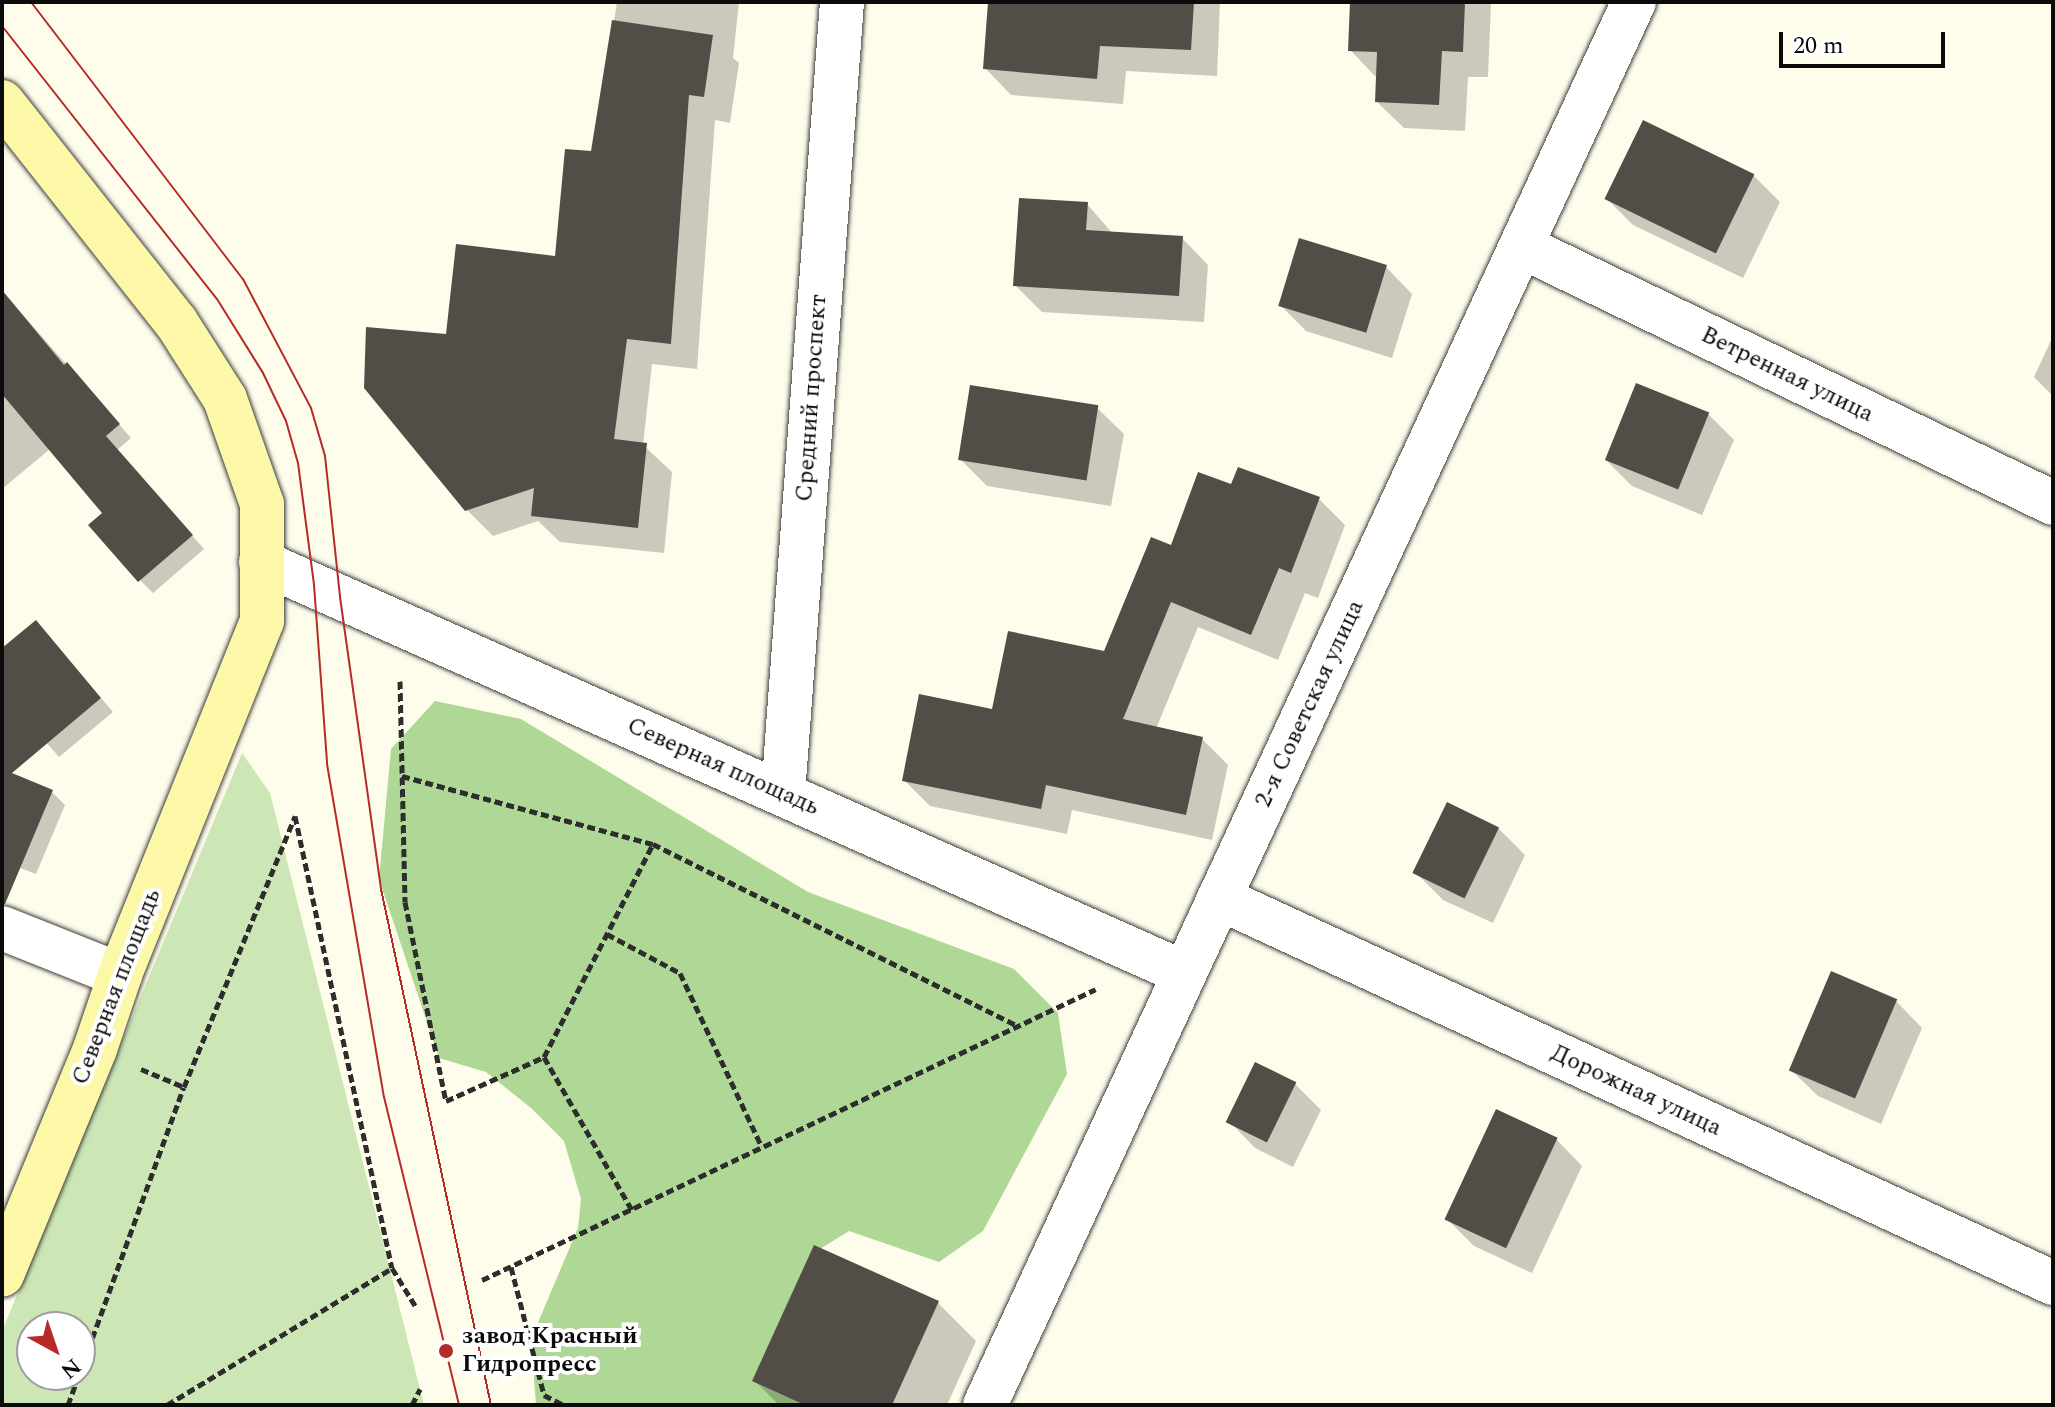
<!DOCTYPE html>
<meta charset="utf-8">
<style>
body{margin:0}
#map{position:relative;width:2055px;height:1407px;overflow:hidden;background:#fefcea;font-family:Spectral,serif}
div>[style]{position:absolute}
.green>*{inset:0;background:#cce7b5}
.forest>*{inset:0;background:#afd795}
.shadow>*{inset:0;background:#0003}
.building>*{inset:0;background:#534d48;transform-origin:0 0}
.path>*{height:5px;margin-top:-2.5px;transform-origin:0;background:repeating-linear-gradient(90deg,#2d2d2d 0 8px,transparent 0 12px)}
.roads{filter:drop-shadow(0 0 2px #3e3e3e) drop-shadow(0 0 2px #3e3e3e)}
.minor>*{height:44px;margin:-22px;padding:0 22px;transform-origin:22px;border-radius:22px;background:#fff}
.secondary>*{height:44px;margin:-22px;padding:0 22px;transform-origin:22px;border-radius:22px;background:#fcf8a7}
.tram>*{height:2px;margin:-1px;padding:0 1px;transform-origin:1px;border-radius:1px;background:#b62a28}
.dots>*{width:22px;height:22px;translate:-50% -50%;box-sizing:border-box;border:4px solid #fff;border-radius:50%}
span{translate:-50% -50%;white-space:nowrap;text-align:center;line-height:1.15;-webkit-text-stroke:8px #fff;paint-order:stroke}
.street-label{font-size:24px;color:#0b0b0b}
.poi-label{font-size:24px;color:#0b0b0b;font-weight:700}
.left{translate:0 -50%;text-align:left}
.frame{position:absolute;inset:0;border:4px solid #0b0b0b;pointer-events:none}
.north{position:absolute;left:16px;top:1311px;width:80px;height:80px;box-sizing:border-box;background:#fff;border:2px solid #9d9d9d;border-radius:50%;rotate:140deg;font-size:22px;font-weight:700;line-height:32px;text-align:center;color:#0b0b0b}
.north::after{content:'';display:block;margin:auto;width:28px;height:36px;background:#b62a28;clip-path:polygon(50% 0,100% 100%,50% 72%,0 100%)}
.scale{position:absolute;left:1779px;top:32px;width:166px;height:36px;box-sizing:border-box;border:4px solid #0b0b0b;border-top:0;padding-left:10px;font-size:24px;line-height:28px;white-space:nowrap;color:#0b0b0b;-webkit-text-stroke:6px #fff;paint-order:stroke}
</style>
<div id="map">
<div class="green">
<i style="clip-path:polygon(evenodd,242px 753px,270px 793px,424px 1405px,2px 1405px,2px 1331px,242px 753px,32px 1327px,80px 1327px,80px 1375px,32px 1375px,32px 1327px)"></i>
</div>
<div class="forest">
<i style="clip-path:polygon(435px 701px,521px 719px,808px 892px,1014px 969px,1058px 1013px,1067px 1074px,983px 1231px,939px 1262px,849px 1231px,820px 1249px,799px 1321px,803px 1405px,536px 1405px,531px 1339px,578px 1228px,581px 1199px,564px 1141px,531px 1108px,486px 1072px,439px 1058px,379px 879px,391px 749px)"></i>
</div>
<div class="shadow">
<i style="clip-path:polygon(617px 2px,739px 2px,733px 58px,739px 63px,730px 123px,715px 120px,697px 369px,652px 364px,643px 445px,672px 472px,664px 553px,560px 542px,538px 521px,493px 536px,466px 509px,448px 336px,557px 258px,593px 153px)"></i>
<i style="clip-path:polygon(990px 2px,1220px 2px,1217px 76px,1126px 71px,1123px 104px,1011px 95px,985px 68px)"></i>
<i style="clip-path:polygon(1352px 2px,1491px 2px,1488px 77px,1468px 77px,1465px 131px,1404px 128px,1377px 102px,1376px 77px,1350px 50px)"></i>
<i style="clip-path:polygon(1754px 176px,1780px 202px,1743px 278px,1633px 225px,1607px 199px)"></i>
<i style="clip-path:polygon(1087px 204px,1113px 234px,1182px 238px,1208px 265px,1204px 322px,1042px 312px,1015px 285px)"></i>
<i style="clip-path:polygon(1386px 267px,1412px 294px,1392px 358px,1306px 331px,1280px 305px)"></i>
<i style="clip-path:polygon(2px 291px,131px 438px,117px 450px,204px 549px,153px 593px,140px 580px,105px 513px,50px 449px,2px 489px)"></i>
<i style="clip-path:polygon(2053px 336px,2053px 396px,2034px 377px)"></i>
<i style="clip-path:polygon(1097px 408px,1124px 434px,1111px 506px,987px 486px,961px 460px)"></i>
<i style="clip-path:polygon(1708px 414px,1734px 440px,1702px 515px,1632px 486px,1606px 460px)"></i>
<i style="clip-path:polygon(1232px 486px,1319px 499px,1345px 525px,1318px 598px,1305px 593px,1278px 660px,1198px 627px,1156px 729px,1202px 739px,1228px 765px,1212px 840px,1072px 810px,1067px 834px,930px 806px,904px 780px,993px 711px,1105px 653px,1172px 548px)"></i>
<i style="clip-path:polygon(48px 636px,113px 712px,59px 757px,2px 691px,2px 651px)"></i>
<i style="clip-path:polygon(2px 771px,52px 792px,65px 805px,36px 874px,2px 861px)"></i>
<i style="clip-path:polygon(1498px 828px,1525px 855px,1493px 923px,1443px 900px,1417px 874px)"></i>
<i style="clip-path:polygon(1832px 973px,1896px 1001px,1922px 1028px,1881px 1124px,1818px 1096px,1791px 1070px)"></i>
<i style="clip-path:polygon(1294px 1083px,1321px 1110px,1293px 1167px,1255px 1148px,1229px 1121px)"></i>
<i style="clip-path:polygon(1556px 1139px,1582px 1166px,1532px 1273px,1474px 1246px,1448px 1220px)"></i>
<i style="clip-path:polygon(815px 1247px,938px 1303px,976px 1341px,947px 1405px,779px 1405px,754px 1380px)"></i>
</div>
<div class="building">
<i style="clip-path:polygon(988px 2px,1194px 2px,1191px 50px,1100px 46px,1097px 79px,983px 69px)"></i>
<i style="clip-path:polygon(1350px 2px,1465px 2px,1463px 52px,1442px 51px,1439px 105px,1375px 102px,1377px 52px,1348px 51px)"></i>
<i style="clip-path:polygon(612px 20px,713px 35px,704px 97px,689px 95px,671px 344px,627px 339px,614px 439px,647px 443px,638px 528px,531px 516px,534px 488px,465px 511px,364px 388px,366px 327px,446px 334px,456px 244px,555px 256px,565px 149px,591px 151px)"></i>
<i style="left:1643px;top:120px;width:124px;height:88px;rotate:26deg"></i>
<i style="clip-path:polygon(1019px 198px,1088px 202px,1086px 230px,1183px 236px,1179px 296px,1013px 286px)"></i>
<i style="left:1299px;top:238px;width:92px;height:71px;rotate:17deg"></i>
<i style="clip-path:polygon(2px 290px,64px 365px,67px 362px,120px 424px,106px 436px,193px 535px,138px 582px,88px 525px,102px 513px,2px 394px)"></i>
<i style="left:1636px;top:383px;width:79px;height:83px;rotate:22deg"></i>
<i style="left:970px;top:385px;width:130px;height:76px;rotate:9deg"></i>
<i style="clip-path:polygon(1238px 467px,1320px 497px,1291px 573px,1279px 568px,1251px 635px,1171px 602px,1123px 719px,1203px 737px,1186px 815px,1046px 785px,1041px 809px,902px 781px,919px 694px,992px 709px,1008px 631px,1104px 651px,1151px 537px,1171px 545px,1198px 472px,1231px 484px)"></i>
<i style="clip-path:polygon(36px 620px,101px 698px,12px 773px,53px 790px,5px 904px,2px 904px,2px 648px)"></i>
<i style="left:1447px;top:802px;width:58px;height:79px;rotate:26deg"></i>
<i style="left:1831px;top:971px;width:72px;height:108px;rotate:23deg"></i>
<i style="left:1255px;top:1062px;width:46px;height:67px;rotate:26deg"></i>
<i style="left:1496px;top:1109px;width:68px;height:122px;rotate:25deg"></i>
<i style="clip-path:polygon(814px 1245px,939px 1301px,892px 1405px,805px 1405px,752px 1381px)"></i>
</div>
<div class="path">
<i style="left:400px;top:681px;width:221px;rotate:88.7deg"></i>
<i style="left:405px;top:902px;width:203px;rotate:78.4deg"></i>
<i style="left:446px;top:1101px;width:107px;rotate:-24.2deg"></i>
<i style="left:544px;top:1057px;width:177px;rotate:60.1deg"></i>
<i style="left:402px;top:776px;width:260px;rotate:15.2deg"></i>
<i style="left:653px;top:844px;width:408px;rotate:26.5deg"></i>
<i style="left:607px;top:934px;width:83px;rotate:28.1deg"></i>
<i style="left:680px;top:973px;width:192px;rotate:64.8deg"></i>
<i style="left:544px;top:1057px;width:239px;rotate:-62.9deg"></i>
<i style="left:141px;top:1069px;width:47px;rotate:22.7deg"></i>
<i style="left:511px;top:1267px;width:132px;rotate:75.5deg"></i>
<i style="left:544px;top:1395px;width:22px;rotate:27deg"></i>
<i style="left:482px;top:1280px;width:679px;rotate:-25.36deg"></i>
<i style="left:80px;top:1372px;width:303px;rotate:-70deg"></i>
<i style="left:184px;top:1087px;width:293px;rotate:-67.7deg"></i>
<i style="left:295px;top:816px;width:462px;rotate:77.9deg"></i>
<i style="left:68px;top:1405px;width:32px;rotate:-70deg"></i>
<i style="left:167px;top:1405px;width:263px;rotate:-31.3deg"></i>
<i style="left:392px;top:1268px;width:46px;rotate:58.4deg"></i>
<i style="left:412px;top:1405px;width:18px;rotate:-63deg"></i>
</div>
<div class="roads">
<div class="minor">
<i style="left:1521px;top:246px;width:591px;rotate:25.78deg"></i>
<i style="left:261px;top:562px;width:1010px;rotate:24deg"></i>
<i style="left:783px;top:794px;width:794px;rotate:-85.74deg"></i>
<i style="left:1219px;top:898px;width:919px;rotate:24.78deg"></i>
<i style="left:2px;top:928px;width:127px;rotate:21.7deg"></i>
<i style="left:985px;top:1405px;width:1546px;rotate:-65.18deg"></i>
</div>
<div class="secondary">
<i style="left:2px;top:102px;width:280px;rotate:51.7deg"></i>
<i style="left:176px;top:322px;width:91px;rotate:57.5deg"></i>
<i style="left:225px;top:399px;width:111px;rotate:70.6deg"></i>
<i style="left:262px;top:504px;width:117px;rotate:90deg"></i>
<i style="left:262px;top:621px;width:381px;rotate:111.9deg"></i>
<i style="left:120px;top:975px;width:78px;rotate:108.7deg"></i>
<i style="left:95px;top:1049px;width:244px;rotate:112.4deg"></i>
</div>
</div>
<div class="tram">
<i style="left:31px;top:2px;width:349px;rotate:52.6deg"></i>
<i style="left:243px;top:279px;width:146px;rotate:62.2deg"></i>
<i style="left:311px;top:408px;width:50px;rotate:73.7deg"></i>
<i style="left:325px;top:456px;width:142px;rotate:83.9deg"></i>
<i style="left:340px;top:597px;width:295px;rotate:82deg"></i>
<i style="left:381px;top:889px;width:528px;rotate:77.97deg"></i>
<i style="left:2px;top:26px;width:347px;rotate:51.8deg"></i>
<i style="left:217px;top:299px;width:87px;rotate:58.1deg"></i>
<i style="left:263px;top:373px;width:53px;rotate:64.4deg"></i>
<i style="left:286px;top:421px;width:44px;rotate:74.1deg"></i>
<i style="left:298px;top:463px;width:123px;rotate:82.5deg"></i>
<i style="left:314px;top:585px;width:179px;rotate:85.8deg"></i>
<i style="left:327px;top:764px;width:338px;rotate:80.3deg"></i>
<i style="left:384px;top:1097px;width:317px;rotate:76.3deg"></i>
</div>
<div class="dots">
<i style="left:446px;top:1351px;background:#b62a28"></i>
</div>
<div class="street-label">
<span style="left:1787px;top:375px;rotate:26deg">Ветренная улица</span>
<span style="left:812px;top:398px;rotate:-86deg">Средний проспект</span>
<span style="left:1310px;top:704px;rotate:-65deg">2-я Советская улица</span>
<span style="left:723px;top:767px;rotate:24deg">Северная площадь</span>
<span style="left:117px;top:987px;rotate:-69deg">Северная площадь</span>
<span style="left:1636px;top:1091px;rotate:25deg">Дорожная улица</span>
</div>
<div class="poi-label">
<span class="left" style="left:462px;top:1351px">завод Красный<br>Гидропресс</span>
</div>
<div class="frame"></div>
<div class="north">N</div>
<div class="scale">20 m</div>
</div>
